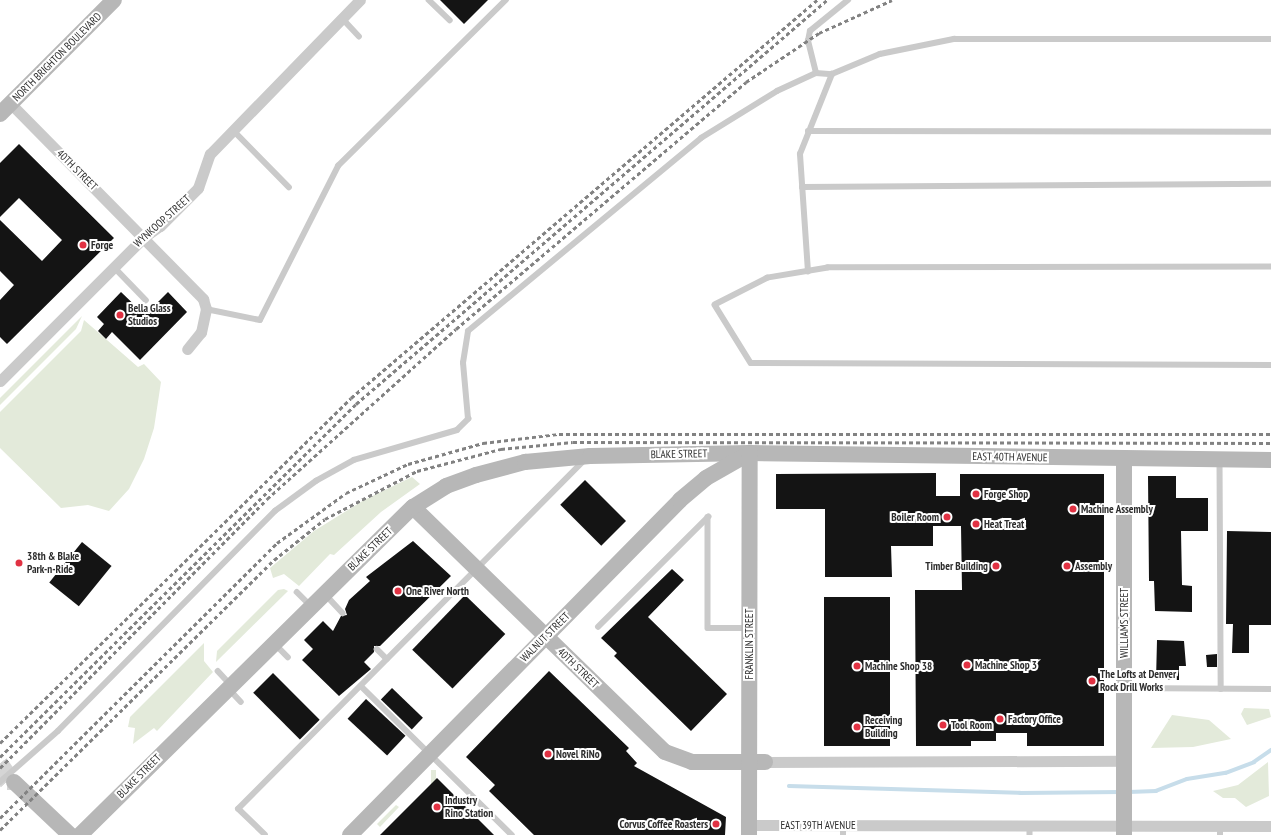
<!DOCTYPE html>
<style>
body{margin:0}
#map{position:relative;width:1271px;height:835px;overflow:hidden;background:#fff;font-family:"PT Sans Narrow",sans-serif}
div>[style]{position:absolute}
.green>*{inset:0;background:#e3eada;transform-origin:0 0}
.stream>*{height:3.5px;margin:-1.75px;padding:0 1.75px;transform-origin:1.75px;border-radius:1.75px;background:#c7ddea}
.building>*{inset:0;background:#141414;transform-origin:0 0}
.secondary-tunnel>*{height:16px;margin-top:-8px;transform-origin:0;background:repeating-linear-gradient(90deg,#d5d5d5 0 16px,transparent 0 24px)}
.lane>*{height:5.5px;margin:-2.75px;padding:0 2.75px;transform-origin:2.75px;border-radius:2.75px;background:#cacaca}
.street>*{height:11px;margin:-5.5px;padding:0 5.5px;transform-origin:5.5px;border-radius:5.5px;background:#cacaca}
.secondary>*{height:16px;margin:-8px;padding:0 8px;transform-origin:8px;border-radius:8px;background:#b7b7b7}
.rail>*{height:3px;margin-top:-1.5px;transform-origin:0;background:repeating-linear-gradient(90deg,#828282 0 4px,transparent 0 7px)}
.dots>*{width:11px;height:11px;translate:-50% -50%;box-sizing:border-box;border:2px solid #fff;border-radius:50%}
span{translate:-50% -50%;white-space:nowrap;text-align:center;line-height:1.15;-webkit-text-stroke:4px #fff;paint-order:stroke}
.street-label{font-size:11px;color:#2d2d2d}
.poi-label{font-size:11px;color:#2d2d2d;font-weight:700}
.left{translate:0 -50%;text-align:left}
.right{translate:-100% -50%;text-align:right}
</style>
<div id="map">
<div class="green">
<i style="clip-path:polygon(82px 316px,76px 329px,0 405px,0 398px)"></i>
<i style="clip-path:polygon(84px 320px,138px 367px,144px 364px,161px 382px,154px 428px,144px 459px,129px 489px,109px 511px,88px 505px,61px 508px,0 448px,0 412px,81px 331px)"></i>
<i style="clip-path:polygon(412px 477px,420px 484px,381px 512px,334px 555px,330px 554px,299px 586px,284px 574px,273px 578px,270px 568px,314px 531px,364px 500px)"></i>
<i style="clip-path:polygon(284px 589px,288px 591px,216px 662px,217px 651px,278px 590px)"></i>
<i style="clip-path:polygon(204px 643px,204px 661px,213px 672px,157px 731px,154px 728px,133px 744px,135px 728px,128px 727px,130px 717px)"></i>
<i style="clip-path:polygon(1244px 708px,1269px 709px,1271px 717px,1247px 725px,1241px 714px)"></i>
<i style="clip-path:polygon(1172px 715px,1209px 720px,1231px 739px,1193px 747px,1151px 748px)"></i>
<i style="clip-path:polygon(1268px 762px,1269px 796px,1246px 807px,1235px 798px,1223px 798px,1213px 791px,1238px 785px)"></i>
<i style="left:431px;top:770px;width:5px;height:34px"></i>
<i style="clip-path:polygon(396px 805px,399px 807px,380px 827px,377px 824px)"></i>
</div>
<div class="stream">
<i style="left:789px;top:786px;width:231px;rotate:1.7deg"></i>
<i style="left:1020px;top:793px;width:101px;rotate:-0.6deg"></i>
<i style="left:1129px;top:792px;width:27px;rotate:-2deg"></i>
<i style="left:1156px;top:791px;width:33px;rotate:-21deg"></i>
<i style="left:1187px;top:779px;width:39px;rotate:-9deg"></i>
<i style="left:1226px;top:773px;width:30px;rotate:-21deg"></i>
<i style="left:1254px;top:762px;width:21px;rotate:-35deg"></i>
</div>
<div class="building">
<i style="clip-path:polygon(440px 0,488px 0,464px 24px)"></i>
<i style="clip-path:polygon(19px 144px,114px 238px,7px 344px,0 337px,0 300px,14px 285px,0 271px,0 220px,42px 261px,62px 240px,19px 198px,0 217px,0 163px)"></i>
<i style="clip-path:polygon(121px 292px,145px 315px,168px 292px,187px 312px,140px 360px,112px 332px,106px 339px,98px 331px,104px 324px,97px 317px)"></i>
<i style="clip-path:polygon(936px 473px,936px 496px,960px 496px,960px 474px,1104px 474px,1104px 746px,1027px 746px,1027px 733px,996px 733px,996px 741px,971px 741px,971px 746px,916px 746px,915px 590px,962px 590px,961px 526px,933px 526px,933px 546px,891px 546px,892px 577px,825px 577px,825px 509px,776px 509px,776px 474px)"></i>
<i style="clip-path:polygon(1148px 476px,1176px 476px,1176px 498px,1208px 498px,1208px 531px,1181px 531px,1182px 585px,1192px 586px,1192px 612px,1155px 611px,1154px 581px,1149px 581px)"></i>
<i style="left:585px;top:480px;width:58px;height:35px;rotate:45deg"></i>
<i style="clip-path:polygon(1227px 531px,1271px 532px,1271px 625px,1249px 625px,1249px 653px,1232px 653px,1233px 624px,1226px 624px)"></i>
<i style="clip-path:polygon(413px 541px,451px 576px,380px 646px,374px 646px,374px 652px,364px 662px,371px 669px,339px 696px,302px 660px,313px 649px,304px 640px,323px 621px,333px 631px,341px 616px,347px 615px,345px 609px,349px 600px,370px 581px,366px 577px)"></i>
<i style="left:82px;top:542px;width:38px;height:52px;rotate:39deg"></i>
<i style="clip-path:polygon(672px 569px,684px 580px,648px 617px,727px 694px,691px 731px,614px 656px,617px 653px,601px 638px)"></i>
<i style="left:465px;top:595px;width:56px;height:76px;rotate:44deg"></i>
<i style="left:824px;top:597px;width:66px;height:149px"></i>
<i style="clip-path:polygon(1157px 640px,1184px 641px,1186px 666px,1179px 666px,1179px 680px,1156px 680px)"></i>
<i style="clip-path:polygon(1217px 654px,1217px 667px,1207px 667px,1206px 655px)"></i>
<i style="clip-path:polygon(549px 671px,629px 748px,626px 751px,637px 763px,634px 766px,726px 817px,725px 835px,534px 835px,489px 791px,495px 785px,466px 757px)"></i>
<i style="left:273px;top:673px;width:66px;height:28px;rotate:45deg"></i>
<i style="left:392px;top:688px;width:43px;height:16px;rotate:44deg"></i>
<i style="left:366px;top:699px;width:54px;height:27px;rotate:43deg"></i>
<i style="clip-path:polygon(437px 778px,494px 835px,380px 835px)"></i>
</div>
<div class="secondary-tunnel">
<i style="left:0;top:763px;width:24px;rotate:54deg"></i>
<i style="left:14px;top:782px;width:7px;rotate:180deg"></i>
<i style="left:7px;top:782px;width:11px;rotate:-131deg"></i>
</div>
<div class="lane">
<i style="left:429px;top:0;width:29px;rotate:44deg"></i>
<i style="left:342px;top:18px;width:25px;rotate:47deg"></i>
<i style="left:816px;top:73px;width:16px;rotate:4deg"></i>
<i style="left:233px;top:130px;width:80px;rotate:45.5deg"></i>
<i style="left:808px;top:131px;width:463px;rotate:0.1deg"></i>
<i style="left:802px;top:187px;width:469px;rotate:-0.4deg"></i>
<i style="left:114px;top:267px;width:46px;rotate:45.9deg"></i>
<i style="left:1271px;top:267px;width:443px;rotate:179.9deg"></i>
<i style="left:828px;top:268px;width:61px;rotate:170.5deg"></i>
<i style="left:768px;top:278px;width:59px;rotate:153deg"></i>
<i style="left:715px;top:305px;width:68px;rotate:58.2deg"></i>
<i style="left:751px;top:363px;width:520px;rotate:0.22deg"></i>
<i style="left:808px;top:272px;width:118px;rotate:-93.9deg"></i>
<i style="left:800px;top:154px;width:86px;rotate:-68.2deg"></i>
<i style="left:832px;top:74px;width:52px;rotate:-22.6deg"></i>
<i style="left:880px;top:54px;width:76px;rotate:-11.5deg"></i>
<i style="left:954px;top:39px;width:317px"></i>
<i style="left:206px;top:309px;width:55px;rotate:11.5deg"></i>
<i style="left:260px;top:320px;width:173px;rotate:-63.1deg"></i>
<i style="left:338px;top:166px;width:236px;rotate:-44.7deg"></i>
<i style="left:1220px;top:460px;width:229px;rotate:89.7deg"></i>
<i style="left:708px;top:517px;width:111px;rotate:90deg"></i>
<i style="left:708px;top:628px;width:40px"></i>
<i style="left:297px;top:592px;width:20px;rotate:45deg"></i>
<i style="left:325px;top:594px;width:26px;rotate:47deg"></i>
<i style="left:598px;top:627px;width:156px;rotate:-45deg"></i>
<i style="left:276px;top:645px;width:17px;rotate:45deg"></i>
<i style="left:377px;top:649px;width:14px;rotate:45deg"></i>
<i style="left:218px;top:671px;width:19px;rotate:47deg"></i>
<i style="left:361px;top:686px;width:212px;rotate:44.6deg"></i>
<i style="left:1125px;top:688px;width:146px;rotate:0.4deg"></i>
<i style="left:230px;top:690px;width:16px;rotate:47deg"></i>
<i style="left:0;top:782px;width:77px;rotate:-41.3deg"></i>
<i style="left:58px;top:731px;width:309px;rotate:-45.4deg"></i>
<i style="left:275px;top:511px;width:51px;rotate:-36.2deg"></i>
<i style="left:316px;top:481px;width:43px;rotate:-28.9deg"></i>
<i style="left:354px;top:460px;width:107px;rotate:-16.2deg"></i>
<i style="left:457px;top:430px;width:16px;rotate:-45deg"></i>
<i style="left:468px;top:419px;width:56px;rotate:-95.1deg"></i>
<i style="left:463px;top:363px;width:32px;rotate:-81deg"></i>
<i style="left:468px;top:331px;width:303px;rotate:-39.6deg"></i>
<i style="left:701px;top:138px;width:89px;rotate:-31.7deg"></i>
<i style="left:777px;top:91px;width:43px;rotate:-24.8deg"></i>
<i style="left:816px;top:73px;width:33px;rotate:-104deg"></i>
<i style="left:808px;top:41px;width:10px;rotate:-79deg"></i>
<i style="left:810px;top:31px;width:49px;rotate:-39.2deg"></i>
<i style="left:1030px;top:826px;width:9px;rotate:90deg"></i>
<i style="left:265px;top:835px;width:37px;rotate:-136deg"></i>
<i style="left:238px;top:809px;width:492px;rotate:-45.2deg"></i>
<i style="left:843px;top:835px;width:10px;rotate:-90deg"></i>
<i style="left:1220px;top:835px;width:9px;rotate:-90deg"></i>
</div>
<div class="street">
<i style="left:11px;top:104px;width:274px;rotate:45.4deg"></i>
<i style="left:203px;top:299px;width:10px;rotate:73deg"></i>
<i style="left:206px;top:309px;width:24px;rotate:102deg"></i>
<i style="left:201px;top:332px;width:22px;rotate:129deg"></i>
<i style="left:0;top:381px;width:204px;rotate:-45deg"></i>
<i style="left:144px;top:237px;width:19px;rotate:-35deg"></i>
<i style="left:160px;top:226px;width:54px;rotate:-45deg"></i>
<i style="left:198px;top:188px;width:36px;rotate:-71deg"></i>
<i style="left:210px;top:154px;width:215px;rotate:-45.8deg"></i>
<i style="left:765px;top:762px;width:360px;rotate:-0.2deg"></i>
<i style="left:749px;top:825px;width:522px;rotate:0.11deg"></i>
</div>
<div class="secondary">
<i style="left:0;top:114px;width:161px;rotate:-45deg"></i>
<i style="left:1124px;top:459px;width:376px;rotate:90deg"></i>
<i style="left:413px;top:507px;width:351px;rotate:44.2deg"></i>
<i style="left:665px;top:752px;width:29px;rotate:20deg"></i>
<i style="left:692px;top:762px;width:73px"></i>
<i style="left:14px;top:782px;width:77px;rotate:43.4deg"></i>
<i style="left:80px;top:835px;width:467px;rotate:-44.6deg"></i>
<i style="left:413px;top:507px;width:39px;rotate:-32deg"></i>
<i style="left:446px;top:486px;width:32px;rotate:-20deg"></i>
<i style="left:476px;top:475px;width:51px;rotate:-14.9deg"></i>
<i style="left:525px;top:462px;width:65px;rotate:-5.3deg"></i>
<i style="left:590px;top:456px;width:160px;rotate:-1.1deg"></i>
<i style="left:750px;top:453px;width:521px;rotate:0.77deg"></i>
<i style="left:350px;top:835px;width:470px;rotate:-45.4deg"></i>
<i style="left:680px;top:500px;width:34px;rotate:-40deg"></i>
<i style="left:706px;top:478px;width:48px;rotate:-29.7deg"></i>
<i style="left:749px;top:835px;width:382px;rotate:-89.9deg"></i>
</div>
<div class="rail">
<i style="left:0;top:743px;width:492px;rotate:-44.5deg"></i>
<i style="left:351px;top:398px;width:613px;rotate:-40.5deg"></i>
<i style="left:0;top:757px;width:501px;rotate:-44.76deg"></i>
<i style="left:356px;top:404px;width:621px;rotate:-40.62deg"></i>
<i style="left:0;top:768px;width:379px;rotate:-45.2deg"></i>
<i style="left:267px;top:499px;width:254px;rotate:-42deg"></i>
<i style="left:456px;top:329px;width:381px;rotate:-40.4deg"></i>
<i style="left:746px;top:82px;width:88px;rotate:-33.9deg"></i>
<i style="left:819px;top:33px;width:80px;rotate:-24.3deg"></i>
<i style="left:0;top:818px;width:390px;rotate:-44.8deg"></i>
<i style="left:277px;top:543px;width:85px;rotate:-35.9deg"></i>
<i style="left:346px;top:493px;width:68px;rotate:-25.1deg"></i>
<i style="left:408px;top:464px;width:78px;rotate:-15.6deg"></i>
<i style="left:483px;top:443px;width:77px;rotate:-6.8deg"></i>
<i style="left:559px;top:434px;width:712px"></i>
<i style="left:0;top:830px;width:385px;rotate:-44.6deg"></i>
<i style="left:274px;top:560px;width:65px;rotate:-38.8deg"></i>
<i style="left:325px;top:519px;width:104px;rotate:-27.6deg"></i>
<i style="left:417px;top:471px;width:87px;rotate:-14.7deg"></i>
<i style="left:501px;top:449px;width:72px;rotate:-5.6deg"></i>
<i style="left:573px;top:442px;width:698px;rotate:0.08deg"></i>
</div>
<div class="dots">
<i style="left:83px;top:245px;background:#e13243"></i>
<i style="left:120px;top:315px;background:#e13243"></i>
<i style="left:976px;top:494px;background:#e13243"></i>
<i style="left:1073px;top:509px;background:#e13243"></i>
<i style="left:947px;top:517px;background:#e13243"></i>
<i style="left:976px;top:524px;background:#e13243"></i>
<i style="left:19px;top:563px;background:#e13243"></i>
<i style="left:996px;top:566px;background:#e13243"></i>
<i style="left:1067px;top:566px;background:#e13243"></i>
<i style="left:398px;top:591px;background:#e13243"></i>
<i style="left:967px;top:665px;background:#e13243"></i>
<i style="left:857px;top:666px;background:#e13243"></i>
<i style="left:1092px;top:681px;background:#e13243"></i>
<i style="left:1000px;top:719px;background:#e13243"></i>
<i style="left:943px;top:725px;background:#e13243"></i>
<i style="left:857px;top:727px;background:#e13243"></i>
<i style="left:548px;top:754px;background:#e13243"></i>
<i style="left:437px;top:807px;background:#e13243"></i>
<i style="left:716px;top:824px;background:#e13243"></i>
</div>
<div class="street-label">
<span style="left:57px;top:57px;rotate:-45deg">NORTH BRIGHTON BOULEVARD</span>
<span style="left:77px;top:170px;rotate:45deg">40TH STREET</span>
<span style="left:162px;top:221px;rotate:-42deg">WYNKOOP STREET</span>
<span style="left:679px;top:454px;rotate:-1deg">BLAKE STREET</span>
<span style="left:1010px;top:457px;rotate:1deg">EAST 40TH AVENUE</span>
<span style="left:370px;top:549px;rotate:-44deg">BLAKE STREET</span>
<span style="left:1124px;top:623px;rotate:-90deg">WILLIAMS STREET</span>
<span style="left:545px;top:637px;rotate:-45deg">WALNUT STREET</span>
<span style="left:749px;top:644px;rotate:-90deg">FRANKLIN STREET</span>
<span style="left:578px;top:668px;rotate:44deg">40TH STREET</span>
<span style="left:139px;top:776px;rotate:-45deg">BLAKE STREET</span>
<span style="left:818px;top:825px">EAST 39TH AVENUE</span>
</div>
<div class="poi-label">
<span class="left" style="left:91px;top:245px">Forge</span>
<span class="left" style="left:128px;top:315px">Bella Glass<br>Studios</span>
<span class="left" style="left:984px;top:494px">Forge Shop</span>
<span class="left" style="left:1081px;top:509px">Machine Assembly</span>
<span class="right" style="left:939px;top:517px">Boiler Room</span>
<span class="left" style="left:984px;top:524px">Heat Treat</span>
<span class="left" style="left:27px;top:563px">38th &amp; Blake<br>Park-n-Ride</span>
<span class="right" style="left:988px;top:566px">Timber Building</span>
<span class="left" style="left:1075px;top:566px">Assembly</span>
<span class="left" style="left:406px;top:591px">One River North</span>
<span class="left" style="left:975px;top:665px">Machine Shop 3</span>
<span class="left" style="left:865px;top:666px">Machine Shop 38</span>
<span class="left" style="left:1100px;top:681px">The Lofts at Denver<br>Rock Drill Works</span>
<span class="left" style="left:1008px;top:719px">Factory Office</span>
<span class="left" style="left:865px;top:727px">Receiving<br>Building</span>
<span class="left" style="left:951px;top:725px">Tool Room</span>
<span class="left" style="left:556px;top:754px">Novel RiNo</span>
<span class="left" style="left:445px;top:807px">Industry<br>Rino Station</span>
<span class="right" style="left:708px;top:824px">Corvus Coffee Roasters</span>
</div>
</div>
